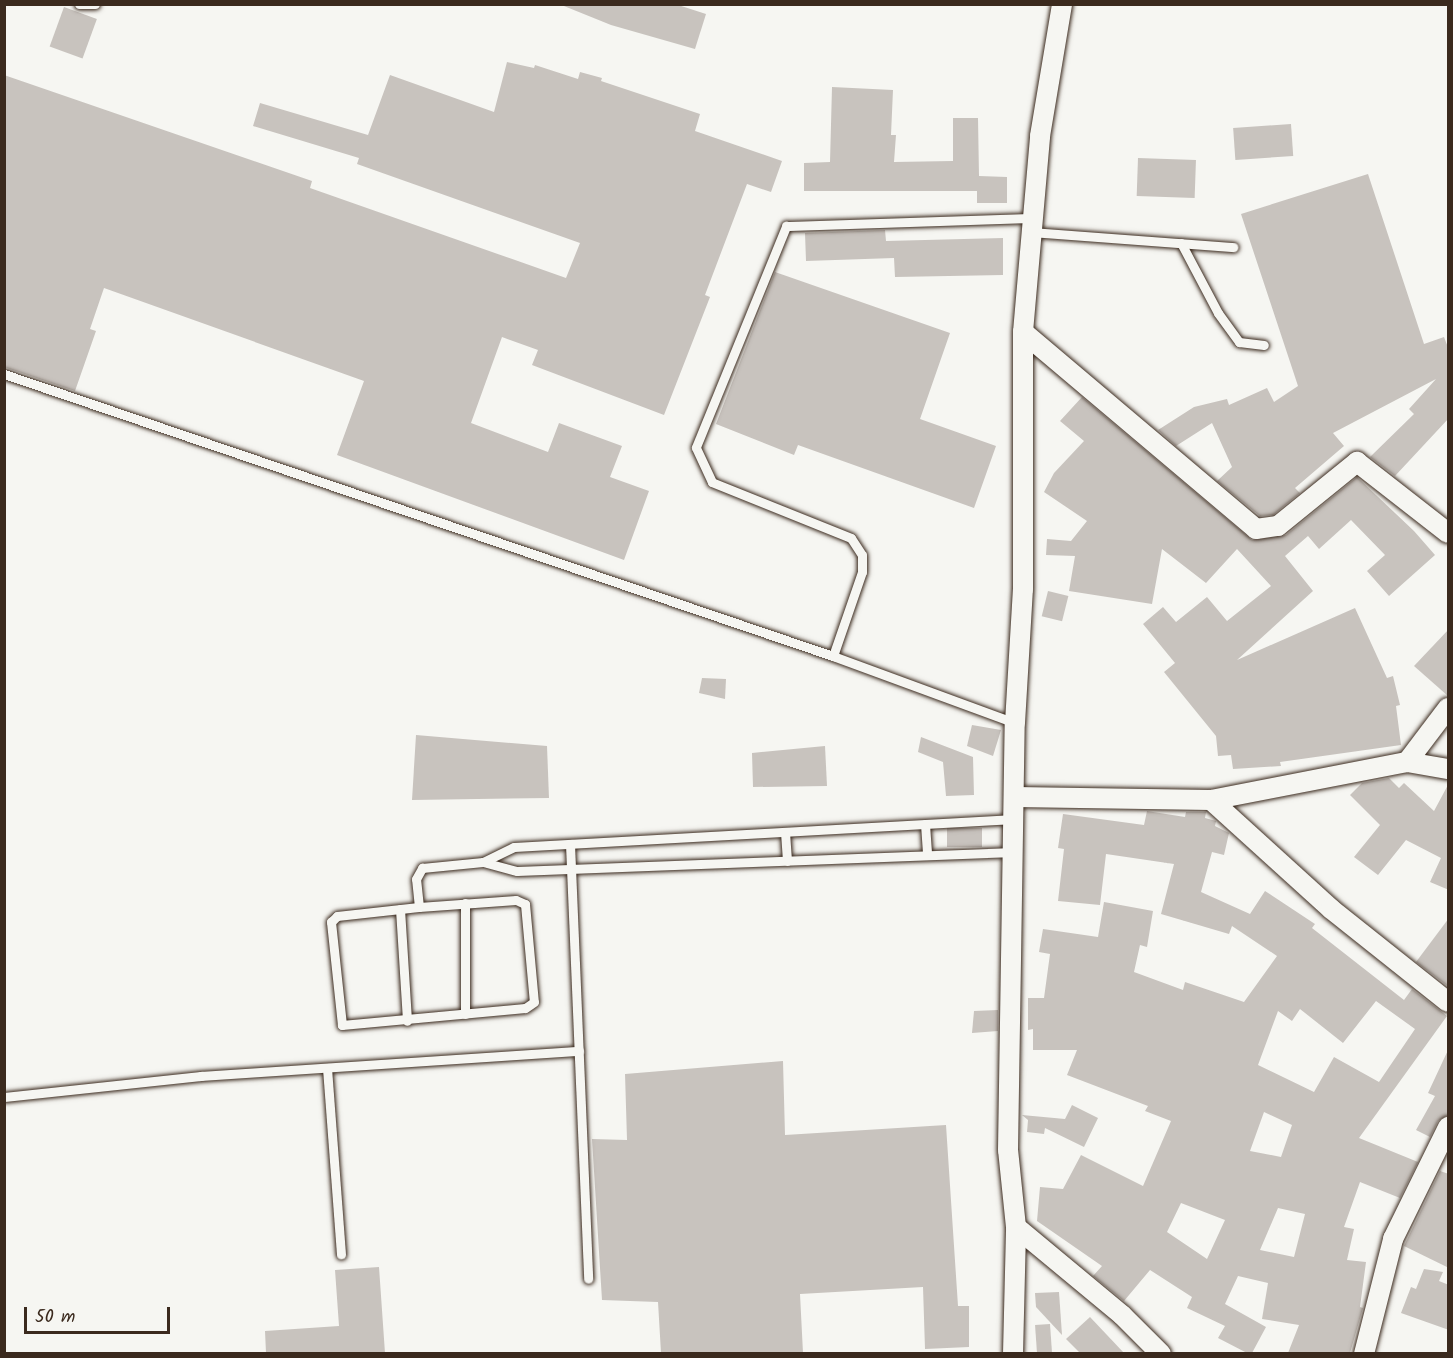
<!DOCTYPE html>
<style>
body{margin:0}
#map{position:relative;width:1453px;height:1358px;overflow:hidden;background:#f6f6f2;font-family:Kalam,sans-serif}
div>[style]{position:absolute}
.building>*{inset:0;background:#c8c3be;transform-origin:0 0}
.roads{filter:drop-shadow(0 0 2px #3b2a1e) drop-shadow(0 0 2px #3b2a1e)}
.lane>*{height:9px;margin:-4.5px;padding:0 4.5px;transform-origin:4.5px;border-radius:4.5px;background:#f6f6f2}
.street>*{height:20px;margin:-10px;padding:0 10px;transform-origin:10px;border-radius:10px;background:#f6f6f2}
span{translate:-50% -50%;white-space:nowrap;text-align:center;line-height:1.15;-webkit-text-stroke:6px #f6f6f2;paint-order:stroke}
.frame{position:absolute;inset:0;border:6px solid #3b2a1e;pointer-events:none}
.scale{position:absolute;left:24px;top:1307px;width:146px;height:27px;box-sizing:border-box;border:3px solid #3b2a1e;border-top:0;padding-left:8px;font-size:18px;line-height:21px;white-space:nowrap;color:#3b2a1e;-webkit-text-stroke:4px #f6f6f2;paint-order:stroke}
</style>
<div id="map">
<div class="building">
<i style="clip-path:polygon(559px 4px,675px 4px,706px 14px,695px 49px,611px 25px)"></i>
<i style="left:64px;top:7px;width:35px;height:42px;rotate:20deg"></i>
<i style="clip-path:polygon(507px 62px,534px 68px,535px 65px,578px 79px,580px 72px,602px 78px,601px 81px,700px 114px,695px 131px,782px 161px,771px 192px,747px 184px,705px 295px,710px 297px,664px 415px,532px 365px,538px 350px,502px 337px,471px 423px,548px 452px,559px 423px,622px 446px,610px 477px,649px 491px,624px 560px,337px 455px,364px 381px,104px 288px,90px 329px,96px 331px,75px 391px,4px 367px,4px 75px,312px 181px,310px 188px,566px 278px,580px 243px,357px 164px,359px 158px,253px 126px,260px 103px,368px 135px,390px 75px,494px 112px)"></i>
<i style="clip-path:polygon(832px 87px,893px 90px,891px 135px,896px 135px,894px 162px,953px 161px,953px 118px,978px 118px,979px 176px,1007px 177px,1007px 203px,977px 203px,977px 191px,804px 191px,804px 163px,830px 162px)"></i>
<i style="left:1291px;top:124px;width:32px;height:58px;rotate:86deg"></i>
<i style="left:1138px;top:158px;width:58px;height:38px;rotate:2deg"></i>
<i style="clip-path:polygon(1368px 174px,1424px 344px,1444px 337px,1449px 350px,1449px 418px,1395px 476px,1370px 457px,1414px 414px,1409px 409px,1436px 379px,1333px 433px,1344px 446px,1295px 488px,1300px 493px,1273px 515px,1260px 516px,1217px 481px,1232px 467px,1212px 423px,1176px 446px,1158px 430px,1194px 407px,1227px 399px,1229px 405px,1267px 388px,1274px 402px,1298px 386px,1241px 214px)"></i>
<i style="clip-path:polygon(885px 230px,886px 241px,1003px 238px,1003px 275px,895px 277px,894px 258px,806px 261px,805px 233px)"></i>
<i style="clip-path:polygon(775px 272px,950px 333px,920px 419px,996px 446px,974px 508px,798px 445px,794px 455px,716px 424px)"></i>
<i style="clip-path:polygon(1082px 397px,1252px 540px,1286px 535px,1357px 477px,1414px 531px,1435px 555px,1389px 596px,1367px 571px,1385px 555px,1351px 520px,1319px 549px,1308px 536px,1285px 556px,1313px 591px,1237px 660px,1355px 608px,1387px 678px,1393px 676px,1400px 705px,1396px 706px,1401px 745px,1280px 762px,1281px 766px,1233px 769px,1231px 755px,1218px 756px,1216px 736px,1164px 672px,1175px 663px,1143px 624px,1163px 607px,1176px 622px,1207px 597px,1227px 621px,1271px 586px,1237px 549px,1206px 583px,1162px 549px,1152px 604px,1069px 591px,1075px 556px,1046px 555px,1047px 539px,1071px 541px,1087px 521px,1044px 492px,1054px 473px,1084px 441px,1060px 421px)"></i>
<i style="left:1048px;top:591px;width:21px;height:26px;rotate:14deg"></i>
<i style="clip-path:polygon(1449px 629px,1449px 696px,1448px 696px,1414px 666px)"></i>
<i style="clip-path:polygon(702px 678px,726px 679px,725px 699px,699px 693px)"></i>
<i style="clip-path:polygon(972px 725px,1001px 730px,993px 756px,967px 746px)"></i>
<i style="clip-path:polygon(416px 735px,547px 746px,549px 798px,412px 800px)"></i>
<i style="clip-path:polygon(921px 737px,973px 757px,974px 795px,946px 796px,943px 762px,918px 752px)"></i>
<i style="clip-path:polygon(825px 746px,827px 786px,753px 787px,752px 753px)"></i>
<i style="clip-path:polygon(1389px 778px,1399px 788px,1404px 783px,1434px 811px,1449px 783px,1449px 890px,1430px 882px,1441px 858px,1406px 840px,1378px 875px,1354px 857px,1380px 825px,1350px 795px,1362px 783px)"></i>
<i style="clip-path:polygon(evenodd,1147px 811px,1185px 817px,1186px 812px,1206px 812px,1205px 818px,1216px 821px,1215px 826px,1229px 833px,1224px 855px,1212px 852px,1201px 892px,1250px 914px,1265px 891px,1315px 924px,1312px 928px,1404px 1000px,1412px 989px,1447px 1016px,1359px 1138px,1418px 1162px,1400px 1198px,1360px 1182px,1344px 1227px,1354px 1229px,1347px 1260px,1366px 1262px,1360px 1307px,1363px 1308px,1350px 1353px,1288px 1353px,1299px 1325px,1262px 1319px,1268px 1283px,1238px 1276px,1225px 1304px,1266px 1327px,1252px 1353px,1247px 1353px,1218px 1338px,1225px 1326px,1187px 1308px,1192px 1297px,1150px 1270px,1124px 1301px,1093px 1276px,1102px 1266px,1037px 1221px,1040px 1187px,1063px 1189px,1081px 1155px,1143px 1186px,1171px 1121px,1145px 1111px,1148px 1106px,1067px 1075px,1077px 1050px,1033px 1050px,1033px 1029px,1028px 1030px,1028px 998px,1044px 998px,1050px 954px,1039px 952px,1043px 929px,1098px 937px,1104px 902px,1153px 911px,1147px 947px,1140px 945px,1134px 972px,1183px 990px,1185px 982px,1244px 1002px,1277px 956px,1232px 926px,1229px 934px,1161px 914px,1174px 864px,1106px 854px,1100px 905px,1058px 901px,1064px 849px,1058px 848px,1063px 814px,1144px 825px,1147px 811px,1376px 1001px,1415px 1029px,1379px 1082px,1334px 1057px,1314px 1092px,1258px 1065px,1278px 1011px,1292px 1021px,1300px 1009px,1343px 1043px,1376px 1001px,1147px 811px,1264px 1112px,1292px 1125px,1281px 1157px,1250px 1151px,1264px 1112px,1147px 811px,1181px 1203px,1225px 1220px,1207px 1259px,1167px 1232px,1181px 1203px,1147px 811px,1278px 1208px,1305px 1214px,1294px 1257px,1260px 1250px,1278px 1208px)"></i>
<i style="left:982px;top:828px;width:19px;height:35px;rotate:90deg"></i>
<i style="clip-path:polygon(1449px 918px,1449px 987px,1416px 962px)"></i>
<i style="clip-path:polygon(998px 1010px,998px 1031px,972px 1033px,974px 1011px)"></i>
<i style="clip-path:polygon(1449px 1048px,1448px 1115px,1438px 1121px,1430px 1137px,1416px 1130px,1435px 1096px,1428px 1093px)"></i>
<i style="clip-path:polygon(783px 1061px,785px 1135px,946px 1125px,958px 1306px,969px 1306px,969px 1347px,925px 1349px,923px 1287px,800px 1294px,803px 1353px,661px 1353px,658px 1302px,602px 1300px,592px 1139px,627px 1140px,625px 1074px)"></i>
<i style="clip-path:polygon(1072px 1105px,1098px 1118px,1084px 1147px,1045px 1128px,1044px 1134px,1027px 1132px,1028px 1120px,1022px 1115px,1065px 1119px)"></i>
<i style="clip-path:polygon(1440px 1171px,1449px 1174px,1449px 1268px,1404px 1246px)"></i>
<i style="clip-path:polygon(379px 1267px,385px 1353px,266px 1353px,265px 1331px,339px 1326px,335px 1270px)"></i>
<i style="clip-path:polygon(1424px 1269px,1443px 1272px,1439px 1281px,1449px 1285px,1449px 1330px,1401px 1313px,1411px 1287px,1416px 1289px)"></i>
<i style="clip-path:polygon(1059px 1292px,1062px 1335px,1036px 1307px,1035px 1293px)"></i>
<i style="clip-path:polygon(1090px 1317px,1124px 1353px,1080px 1353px,1066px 1339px)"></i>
<i style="left:1050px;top:1324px;width:28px;height:15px;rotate:86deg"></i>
</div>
<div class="roads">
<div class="lane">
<i style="left:79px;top:4px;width:16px"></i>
<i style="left:1032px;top:232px;width:202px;rotate:4.3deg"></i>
<i style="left:1181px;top:243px;width:79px;rotate:62.1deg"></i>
<i style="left:1218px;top:313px;width:36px;rotate:54deg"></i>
<i style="left:1239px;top:342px;width:25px;rotate:7deg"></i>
<i style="left:4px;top:374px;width:876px;rotate:18.79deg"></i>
<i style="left:833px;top:656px;width:194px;rotate:20.2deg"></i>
<i style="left:833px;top:656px;width:89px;rotate:-71deg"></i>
<i style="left:862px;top:572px;width:17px;rotate:-90deg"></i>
<i style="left:862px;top:555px;width:20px;rotate:-123deg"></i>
<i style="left:851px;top:538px;width:150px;rotate:-158.1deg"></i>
<i style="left:712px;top:482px;width:38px;rotate:-115deg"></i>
<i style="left:696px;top:447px;width:239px;rotate:-67.8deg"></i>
<i style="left:786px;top:226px;width:247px;rotate:-1.9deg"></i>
<i style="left:925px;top:824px;width:31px;rotate:86deg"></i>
<i style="left:785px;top:832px;width:29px;rotate:86deg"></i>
<i style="left:570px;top:844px;width:435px;rotate:87.6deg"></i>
<i style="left:483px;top:862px;width:35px;rotate:15deg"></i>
<i style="left:517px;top:871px;width:498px;rotate:-2.2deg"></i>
<i style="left:465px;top:903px;width:111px;rotate:90deg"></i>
<i style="left:419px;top:907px;width:97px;rotate:-4.1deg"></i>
<i style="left:516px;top:900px;width:10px;rotate:24deg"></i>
<i style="left:525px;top:904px;width:98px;rotate:84.8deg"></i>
<i style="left:534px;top:1002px;width:11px;rotate:146deg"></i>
<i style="left:525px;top:1008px;width:184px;rotate:174.7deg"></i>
<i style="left:342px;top:1025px;width:104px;rotate:-96.1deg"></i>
<i style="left:331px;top:922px;width:8px;rotate:-45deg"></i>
<i style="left:337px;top:916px;width:82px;rotate:-6.3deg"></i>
<i style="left:419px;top:907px;width:28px;rotate:-96deg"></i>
<i style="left:416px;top:879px;width:13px;rotate:-61deg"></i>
<i style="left:422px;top:868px;width:61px;rotate:-5.6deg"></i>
<i style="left:483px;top:862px;width:34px;rotate:-26deg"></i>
<i style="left:514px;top:847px;width:501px;rotate:-3.21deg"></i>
<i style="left:400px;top:909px;width:112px;rotate:86.4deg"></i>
<i style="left:327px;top:1068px;width:187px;rotate:85.7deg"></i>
<i style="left:4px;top:1097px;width:198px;rotate:-6.1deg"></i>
<i style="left:201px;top:1076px;width:379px;rotate:-3.8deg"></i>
</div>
<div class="street">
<i style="left:1023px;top:332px;width:305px;rotate:40.2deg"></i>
<i style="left:1256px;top:529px;width:22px;rotate:-8deg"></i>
<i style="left:1278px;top:526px;width:102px;rotate:-39deg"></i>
<i style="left:1357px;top:462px;width:115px;rotate:38deg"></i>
<i style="left:1407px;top:762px;width:68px;rotate:-52.8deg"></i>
<i style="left:1015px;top:797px;width:196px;rotate:0.9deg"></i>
<i style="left:1211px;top:800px;width:200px;rotate:-11deg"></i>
<i style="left:1407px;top:762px;width:42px;rotate:9.7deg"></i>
<i style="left:1211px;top:800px;width:162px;rotate:42.2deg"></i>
<i style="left:1331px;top:909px;width:149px;rotate:38.5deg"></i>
<i style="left:1016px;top:1227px;width:138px;rotate:39.7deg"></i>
<i style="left:1122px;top:1315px;width:55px;rotate:45deg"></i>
<i style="left:1013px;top:1354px;width:127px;rotate:-88.6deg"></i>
<i style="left:1016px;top:1227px;width:77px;rotate:-95.9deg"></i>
<i style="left:1008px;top:1150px;width:427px;rotate:-89.1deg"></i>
<i style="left:1015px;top:723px;width:134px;rotate:-86.6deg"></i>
<i style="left:1023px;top:589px;width:257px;rotate:-90deg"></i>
<i style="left:1023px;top:332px;width:197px;rotate:-85deg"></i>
<i style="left:1040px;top:136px;width:134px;rotate:-80.5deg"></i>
<i style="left:1364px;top:1354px;width:119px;rotate:-75.8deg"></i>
<i style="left:1393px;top:1239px;width:125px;rotate:-63.8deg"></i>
</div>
</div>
<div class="frame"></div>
<div class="scale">50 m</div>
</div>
